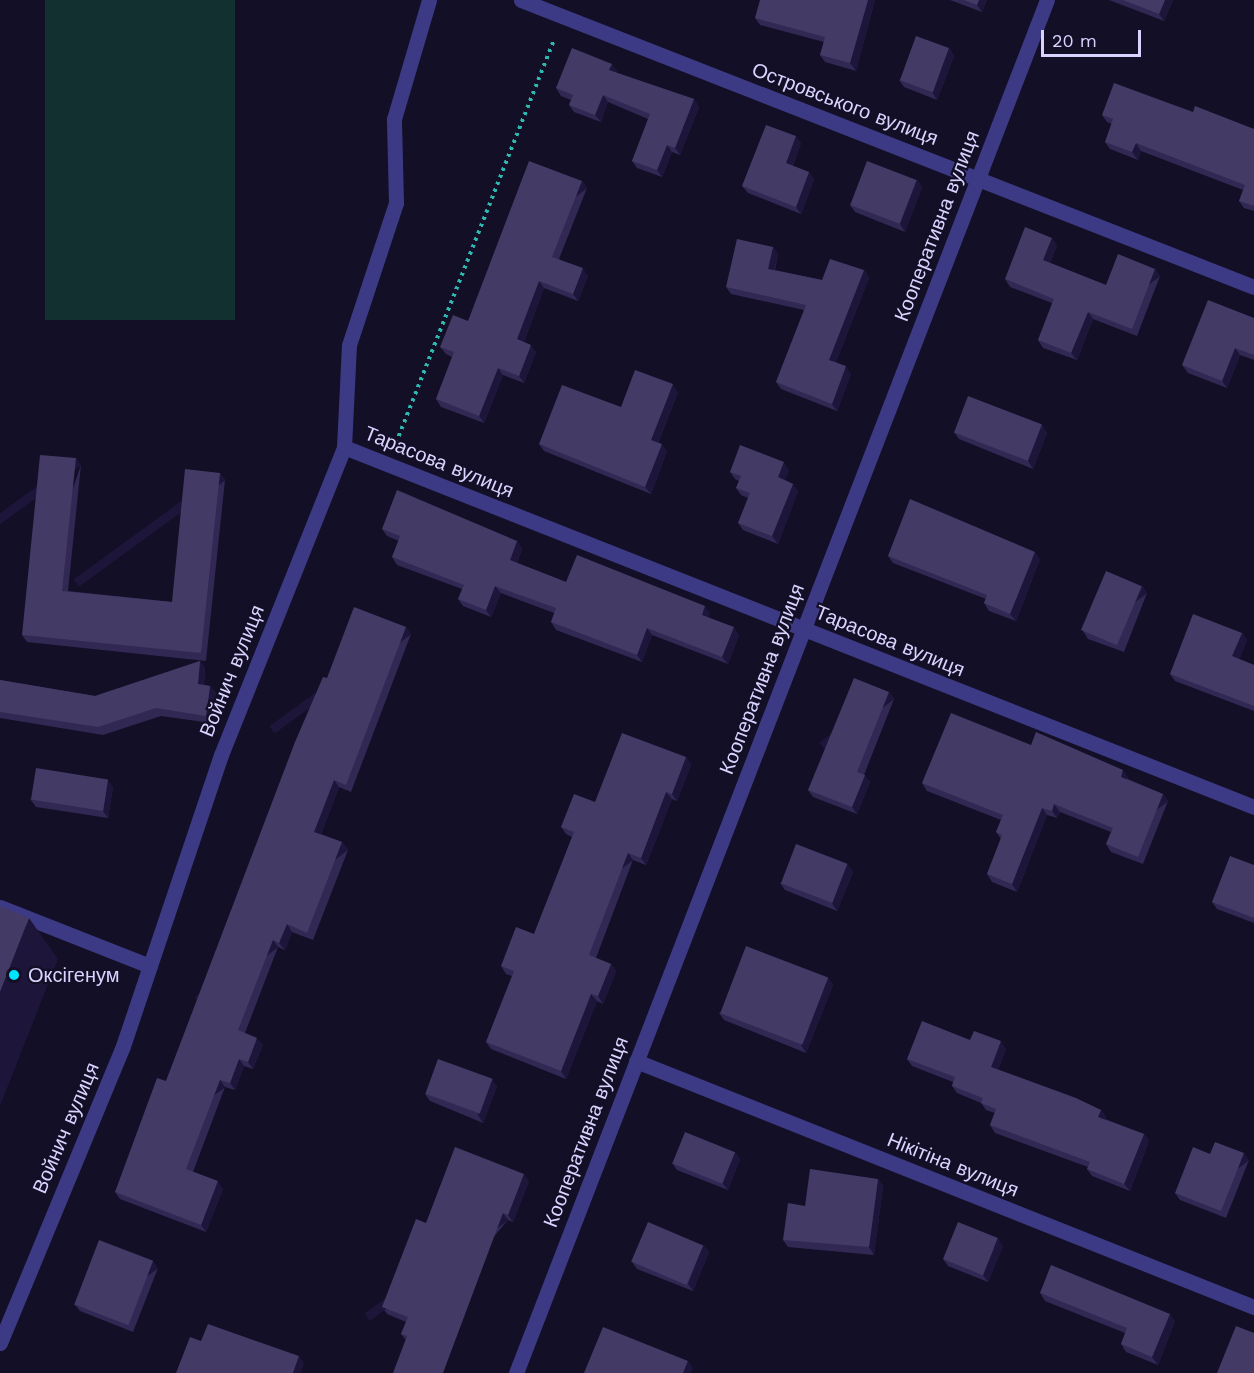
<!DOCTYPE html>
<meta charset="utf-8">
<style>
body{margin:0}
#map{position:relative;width:1254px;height:1373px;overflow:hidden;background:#130f26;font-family:"Work Sans",sans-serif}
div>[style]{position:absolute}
.green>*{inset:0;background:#12302f;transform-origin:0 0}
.path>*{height:4px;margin-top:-2px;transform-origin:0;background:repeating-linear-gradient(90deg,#2fb8b0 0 3px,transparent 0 7.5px)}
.lane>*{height:15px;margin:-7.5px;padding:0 7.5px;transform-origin:7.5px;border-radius:7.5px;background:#3d3a85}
.street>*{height:15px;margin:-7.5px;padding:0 7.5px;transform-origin:7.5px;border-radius:7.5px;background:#3d3a85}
.wall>*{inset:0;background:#312854}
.shaded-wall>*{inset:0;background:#1d163a;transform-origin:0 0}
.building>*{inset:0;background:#433a66;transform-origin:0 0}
.dots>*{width:16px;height:16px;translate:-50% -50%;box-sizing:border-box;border:3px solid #130f26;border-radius:50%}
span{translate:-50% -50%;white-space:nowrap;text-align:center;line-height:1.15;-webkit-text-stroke:4.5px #130f26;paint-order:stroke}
.street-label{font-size:20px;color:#d9d4ff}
.poi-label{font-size:20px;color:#d9d4ff}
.left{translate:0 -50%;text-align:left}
.scale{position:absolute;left:1041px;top:30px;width:100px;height:27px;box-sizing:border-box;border:3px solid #d9d4ff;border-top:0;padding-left:8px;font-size:18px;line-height:21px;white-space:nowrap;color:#d9d4ff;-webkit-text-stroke:4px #130f26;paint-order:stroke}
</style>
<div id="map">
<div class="green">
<i style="left:45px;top:0;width:190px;height:320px"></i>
</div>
<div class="path">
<i style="left:396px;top:443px;width:433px;rotate:-68.6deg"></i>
</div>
<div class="lane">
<i style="left:0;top:907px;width:161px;rotate:21.5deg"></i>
</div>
<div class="street">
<i style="left:521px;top:0;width:787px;rotate:21.38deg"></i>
<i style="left:344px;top:447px;width:979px;rotate:21.58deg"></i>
<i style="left:636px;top:1061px;width:665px;rotate:21.71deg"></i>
<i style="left:0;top:1343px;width:321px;rotate:-67.5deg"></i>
<i style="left:123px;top:1046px;width:307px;rotate:-71.4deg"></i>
<i style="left:221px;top:755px;width:332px;rotate:-68.2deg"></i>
<i style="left:344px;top:447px;width:102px;rotate:-87.2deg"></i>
<i style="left:349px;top:345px;width:150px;rotate:-71.7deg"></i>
<i style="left:396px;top:203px;width:84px;rotate:-91.4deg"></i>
<i style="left:394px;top:119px;width:124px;rotate:-73.6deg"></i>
<i style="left:516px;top:1373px;width:1472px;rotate:-68.86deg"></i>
</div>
<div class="wall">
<i style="clip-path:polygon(875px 0,856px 71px,825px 62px,820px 55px,824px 42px,760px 25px,755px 18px)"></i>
<i style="clip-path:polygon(950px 0,987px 0,982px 12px)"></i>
<i style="clip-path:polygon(1109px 0,1173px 0,1164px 21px)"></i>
<i style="clip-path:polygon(949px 48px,954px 56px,937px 100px,904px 87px,899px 80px)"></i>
<i style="clip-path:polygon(617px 71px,616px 73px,694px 99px,699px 107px,680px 155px,672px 152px,662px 177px,637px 168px,632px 161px,648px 119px,608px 102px,601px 122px,574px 112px,569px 105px,571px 100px,561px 96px,556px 88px)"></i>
<i style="clip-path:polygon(1193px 112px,1254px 129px,1254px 211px,1244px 208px,1239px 201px,1243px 190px,1141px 151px,1138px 160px,1110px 149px,1105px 142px,1112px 124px,1107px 122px,1102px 115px)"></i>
<i style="clip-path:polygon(801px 143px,793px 166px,809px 172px,814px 180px,801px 214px,748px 193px,742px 186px)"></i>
<i style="clip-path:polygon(917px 180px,922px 187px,905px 232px,855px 212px,850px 205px)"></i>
<i style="clip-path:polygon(582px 181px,587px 188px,559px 259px,588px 276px,578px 301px,544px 288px,524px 342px,536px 352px,524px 383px,503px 375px,484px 423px,441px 407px,436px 399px,452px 357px,446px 354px,440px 347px,468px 321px)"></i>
<i style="clip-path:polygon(1057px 245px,1050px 263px,1106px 285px,1155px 269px,1160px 276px,1137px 336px,1093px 319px,1077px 360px,1043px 348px,1038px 340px,1052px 303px,1010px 287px,1005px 279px)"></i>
<i style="clip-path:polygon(773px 247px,778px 254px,775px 270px,822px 280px,864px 270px,869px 278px,836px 362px,851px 374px,837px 411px,781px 389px,776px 382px,804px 310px,731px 294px,726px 287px)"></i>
<i style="clip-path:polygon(1254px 318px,1254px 360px,1240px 355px,1227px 388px,1188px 373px,1182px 365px)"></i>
<i style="clip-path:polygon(678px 392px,658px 443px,667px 451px,651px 494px,544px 451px,539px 444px,621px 407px)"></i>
<i style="clip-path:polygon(1042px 425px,1047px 433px,1033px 469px,959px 439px,954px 432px)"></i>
<i style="clip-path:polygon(81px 465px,68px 591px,172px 602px,220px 473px,225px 480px,206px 661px,27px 642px,22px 635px)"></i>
<i style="clip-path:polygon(789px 470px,785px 480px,793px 484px,798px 491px,778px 544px,743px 530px,738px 523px,748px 498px,741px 495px,736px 488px,739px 481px,735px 479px,730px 472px)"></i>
<i style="clip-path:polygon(382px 529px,517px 541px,522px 549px,517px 563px,566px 582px,710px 613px,708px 617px,739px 635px,728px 664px,652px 635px,642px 662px,556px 630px,551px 622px,554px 613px,501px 593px,491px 617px,463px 606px,458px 599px,462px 589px,397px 565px,392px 557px,399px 541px,387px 536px)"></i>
<i style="clip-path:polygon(888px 556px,1040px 559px,1016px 621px,989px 611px,984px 603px,986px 599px,893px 563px)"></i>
<i style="clip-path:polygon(1142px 586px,1147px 593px,1124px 652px,1088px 639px,1083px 631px)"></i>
<i style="clip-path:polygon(1242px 633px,1247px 640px,1239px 659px,1254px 665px,1254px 711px,1175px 681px,1170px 674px)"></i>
<i style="clip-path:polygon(411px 634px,351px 792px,339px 787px,321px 834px,342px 842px,348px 850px,313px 940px,292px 932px,285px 950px,278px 947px,245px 1033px,263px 1045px,253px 1069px,244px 1066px,235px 1090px,225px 1087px,193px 1172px,223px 1189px,206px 1232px,120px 1199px,115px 1192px,166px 1081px,327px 678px)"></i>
<i style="clip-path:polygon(200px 661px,205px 668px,204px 685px,210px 686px,216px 693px,211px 723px,161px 716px,103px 735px,0 718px,0 680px,95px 696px)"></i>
<i style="clip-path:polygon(889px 692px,894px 699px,864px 775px,870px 782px,857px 814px,813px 797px,808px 790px)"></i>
<i style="clip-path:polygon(1031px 745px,1128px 777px,1128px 779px,1163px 794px,1168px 801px,1143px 864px,1111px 852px,1106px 844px,1111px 832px,1060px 812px,1057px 818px,1047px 815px,1017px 892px,992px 882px,987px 874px,1001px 839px,996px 832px,1001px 820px,927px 791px,922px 783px)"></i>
<i style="clip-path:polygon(686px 757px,691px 765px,677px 801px,672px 799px,646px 865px,633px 860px,596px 958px,611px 964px,616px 971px,603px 1004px,597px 1001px,566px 1079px,491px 1049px,486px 1042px,512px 976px,506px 974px,501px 966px,534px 934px,572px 837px,566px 834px,561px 827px,595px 802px)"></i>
<i style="clip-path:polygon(113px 787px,108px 818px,36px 807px,30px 799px)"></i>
<i style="clip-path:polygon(847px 864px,853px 872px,837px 911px,785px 890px,780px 883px)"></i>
<i style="clip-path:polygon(1254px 865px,1254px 923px,1217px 909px,1212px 902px)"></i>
<i style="clip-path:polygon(828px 978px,833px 985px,806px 1053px,724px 1020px,719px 1013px)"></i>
<i style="clip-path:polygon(970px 1040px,1006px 1049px,998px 1070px,1101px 1110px,1106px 1117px,1105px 1119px,1144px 1134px,1149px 1141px,1130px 1191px,1092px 1176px,1087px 1169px,1088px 1167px,995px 1133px,990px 1125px,995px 1113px,986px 1110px,981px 1103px,957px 1093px,952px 1086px,953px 1082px,912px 1066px,907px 1059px)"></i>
<i style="clip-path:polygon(497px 1086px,483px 1123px,430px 1101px,425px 1094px)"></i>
<i style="clip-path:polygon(735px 1152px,740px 1159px,728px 1190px,677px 1170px,672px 1163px)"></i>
<i style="clip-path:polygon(1210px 1154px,1249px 1160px,1226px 1218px,1180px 1200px,1175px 1193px)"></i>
<i style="clip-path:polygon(878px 1179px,883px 1186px,874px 1255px,788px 1247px,783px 1240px)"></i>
<i style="clip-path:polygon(529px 1181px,513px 1222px,508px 1220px,406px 1340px,401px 1334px,406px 1322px,387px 1314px,382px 1307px,426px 1223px)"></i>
<i style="clip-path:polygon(703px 1245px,709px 1252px,693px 1291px,637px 1269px,632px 1262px)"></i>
<i style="clip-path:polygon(1003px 1246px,988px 1282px,948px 1266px,943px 1259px)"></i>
<i style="clip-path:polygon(158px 1268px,133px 1332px,80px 1311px,74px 1304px)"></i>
<i style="clip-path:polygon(1040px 1293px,1175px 1321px,1158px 1365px,1126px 1352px,1121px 1344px,1125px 1333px,1045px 1301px)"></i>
</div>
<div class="shaded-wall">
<i style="clip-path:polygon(868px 0,875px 0,856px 71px,850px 63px)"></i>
<i style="clip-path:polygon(979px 0,987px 0,982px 12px,977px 5px)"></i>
<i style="clip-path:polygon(1165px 0,1173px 0,1164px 21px,1159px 14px)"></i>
<i style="clip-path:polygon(949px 48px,954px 56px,937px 100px,932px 92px)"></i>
<i style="clip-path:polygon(612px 64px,617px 71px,614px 77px,609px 70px)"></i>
<i style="clip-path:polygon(603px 95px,608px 102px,601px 122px,595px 115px)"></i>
<i style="clip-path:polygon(694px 99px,699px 107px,680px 155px,675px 148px)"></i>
<i style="clip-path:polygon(796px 136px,801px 143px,791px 171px,786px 163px)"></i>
<i style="clip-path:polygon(1136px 143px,1141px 151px,1138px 160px,1132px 152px)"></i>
<i style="clip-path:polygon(667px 145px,672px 152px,662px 177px,657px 170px)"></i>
<i style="clip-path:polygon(809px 172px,814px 180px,801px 214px,796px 207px)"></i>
<i style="clip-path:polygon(917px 180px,922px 187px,905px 232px,900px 224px)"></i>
<i style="left:582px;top:181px;width:9px;height:82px;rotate:54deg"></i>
<i style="clip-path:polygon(1052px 238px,1057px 245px,1048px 267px,1043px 260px)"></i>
<i style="clip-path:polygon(773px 247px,778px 254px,773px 276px,768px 269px)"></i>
<i style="clip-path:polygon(583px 268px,588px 276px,578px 301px,573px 294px)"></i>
<i style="left:1155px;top:269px;width:9px;height:64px;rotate:54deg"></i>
<i style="clip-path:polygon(864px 270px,869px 278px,834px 367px,829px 360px)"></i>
<i style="clip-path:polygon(539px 281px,544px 288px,522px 347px,517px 339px)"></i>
<i style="clip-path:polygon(1088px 312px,1093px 319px,1077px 360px,1071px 353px)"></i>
<i style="clip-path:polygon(531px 345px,536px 352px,524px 383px,519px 376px)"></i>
<i style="clip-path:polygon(1235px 348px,1240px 355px,1227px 388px,1222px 381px)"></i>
<i style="clip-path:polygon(846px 366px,851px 374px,837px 411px,832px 404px)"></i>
<i style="clip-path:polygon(498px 368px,503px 375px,484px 423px,479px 416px)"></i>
<i style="clip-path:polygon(673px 384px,678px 392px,656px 447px,651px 440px)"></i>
<i style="clip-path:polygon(1042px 425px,1047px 433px,1033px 469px,1028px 461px)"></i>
<i style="clip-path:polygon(662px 444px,667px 451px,651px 494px,645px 487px)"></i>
<i style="left:76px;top:458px;width:9px;height:134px;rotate:54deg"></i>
<i style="clip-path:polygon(784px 462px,789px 470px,783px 485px,778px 477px)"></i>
<i style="left:220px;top:473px;width:9px;height:181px;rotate:54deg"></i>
<i style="clip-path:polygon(793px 484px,798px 491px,778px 544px,772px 536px)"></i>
<i style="clip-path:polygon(517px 541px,522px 549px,515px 567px,510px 560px)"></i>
<i style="clip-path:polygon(1035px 552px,1040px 559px,1016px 621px,1010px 614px)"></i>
<i style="clip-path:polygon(495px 586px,501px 593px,491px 617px,486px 610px)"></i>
<i style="left:1142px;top:586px;width:9px;height:63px;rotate:54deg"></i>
<i style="clip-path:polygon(705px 606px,710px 613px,707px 622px,702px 615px)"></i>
<i style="left:406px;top:627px;width:9px;height:169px;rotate:54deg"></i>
<i style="clip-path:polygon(734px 627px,739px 635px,728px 664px,722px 657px)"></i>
<i style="clip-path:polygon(647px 628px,652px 635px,642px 662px,637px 655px)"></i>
<i style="clip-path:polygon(1242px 633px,1247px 640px,1238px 664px,1232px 656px)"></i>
<i style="clip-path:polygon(200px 661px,205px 668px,203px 691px,198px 684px)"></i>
<i style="clip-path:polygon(210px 686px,216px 693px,211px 723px,206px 716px)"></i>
<i style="left:889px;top:692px;width:9px;height:86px;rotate:54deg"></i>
<i style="clip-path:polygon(686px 757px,691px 765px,677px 801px,672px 794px)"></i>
<i style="clip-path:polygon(1123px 770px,1128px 777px,1126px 784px,1121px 777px)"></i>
<i style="clip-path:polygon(865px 775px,870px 782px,857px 814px,852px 807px)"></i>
<i style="clip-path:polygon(108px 780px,113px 787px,108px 818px,103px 811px)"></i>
<i style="clip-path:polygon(334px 780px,339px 787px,319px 839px,314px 832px)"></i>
<i style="clip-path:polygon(666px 792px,672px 799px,646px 865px,641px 858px)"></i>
<i style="left:1163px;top:794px;width:9px;height:68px;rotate:54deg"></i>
<i style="clip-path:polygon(1054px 804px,1060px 812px,1057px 818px,1052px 811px)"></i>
<i style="clip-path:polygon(1042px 808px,1047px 815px,1017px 892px,1012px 884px)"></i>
<i style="left:342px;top:842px;width:10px;height:97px;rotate:53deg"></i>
<i style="left:628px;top:853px;width:9px;height:109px;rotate:54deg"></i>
<i style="clip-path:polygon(847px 864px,853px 872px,837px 911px,832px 903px)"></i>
<i style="clip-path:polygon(29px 918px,58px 959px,0 1106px,0 992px)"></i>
<i style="clip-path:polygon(287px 924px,292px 932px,285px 950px,279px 943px)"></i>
<i style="left:273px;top:940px;width:9px;height:97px;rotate:54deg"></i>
<i style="clip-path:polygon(611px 964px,616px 971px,603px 1004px,598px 996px)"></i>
<i style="clip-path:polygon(828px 978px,833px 985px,806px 1053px,801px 1045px)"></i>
<i style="clip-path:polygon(591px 994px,597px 1001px,566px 1079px,561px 1071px)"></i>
<i style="clip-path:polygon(257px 1038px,263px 1045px,253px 1069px,248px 1062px)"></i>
<i style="clip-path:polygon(1001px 1041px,1006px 1049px,996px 1075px,991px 1067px)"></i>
<i style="clip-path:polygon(239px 1059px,244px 1066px,235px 1090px,230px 1083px)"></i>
<i style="clip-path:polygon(492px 1079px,497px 1086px,483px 1123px,478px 1115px)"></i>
<i style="left:220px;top:1080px;width:9px;height:95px;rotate:54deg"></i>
<i style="clip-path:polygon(1101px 1110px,1106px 1117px,1103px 1124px,1098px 1117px)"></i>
<i style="clip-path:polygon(1144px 1134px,1149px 1141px,1130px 1191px,1124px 1184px)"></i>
<i style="clip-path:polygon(735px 1152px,740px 1159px,728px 1190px,722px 1183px)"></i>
<i style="left:1244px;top:1153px;width:9px;height:62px;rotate:54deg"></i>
<i style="clip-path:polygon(524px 1174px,529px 1181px,513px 1222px,508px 1215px)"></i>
<i style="clip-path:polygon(878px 1179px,883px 1186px,874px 1255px,869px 1247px)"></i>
<i style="clip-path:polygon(218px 1181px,223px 1189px,206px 1232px,201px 1225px)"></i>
<i style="left:503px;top:1213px;width:9px;height:171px;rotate:54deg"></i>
<i style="clip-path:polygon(998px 1238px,1003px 1246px,988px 1282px,983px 1275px)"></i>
<i style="clip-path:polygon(703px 1245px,709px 1252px,693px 1291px,688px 1284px)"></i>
<i style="left:153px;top:1261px;width:9px;height:69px;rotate:54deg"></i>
<i style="clip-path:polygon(1170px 1314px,1175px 1321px,1158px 1365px,1152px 1357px)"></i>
<i style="clip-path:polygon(299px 1356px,304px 1363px,301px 1373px,293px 1373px)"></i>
<i style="clip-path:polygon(688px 1361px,693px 1368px,691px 1373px,683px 1373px)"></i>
</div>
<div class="building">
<i style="clip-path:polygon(760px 0,868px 0,850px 63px,820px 55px,825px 37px,755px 18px)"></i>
<i style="clip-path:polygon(964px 0,979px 0,977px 5px)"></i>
<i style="clip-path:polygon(1123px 0,1165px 0,1159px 14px)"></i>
<i style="left:916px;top:36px;width:35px;height:47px;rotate:20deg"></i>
<i style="clip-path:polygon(572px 48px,612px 64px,609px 70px,694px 99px,675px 148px,667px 145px,657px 170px,632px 161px,650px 114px,603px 95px,595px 115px,569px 105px,573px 95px,556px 88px)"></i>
<i style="clip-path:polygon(1114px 83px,1193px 112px,1195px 106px,1254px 129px,1254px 206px,1239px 201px,1245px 185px,1136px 143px,1132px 152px,1105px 142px,1113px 119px,1102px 115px)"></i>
<i style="clip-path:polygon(766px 125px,796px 136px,786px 163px,809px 172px,796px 207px,742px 186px)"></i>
<i style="clip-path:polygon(529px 161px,582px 181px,552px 257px,583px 268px,573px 294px,539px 281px,517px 339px,531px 345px,519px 376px,498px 368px,479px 416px,436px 399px,454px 352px,440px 347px,453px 315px,468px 321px)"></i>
<i style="left:867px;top:161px;width:53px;height:47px;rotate:21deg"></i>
<i style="clip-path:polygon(1025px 227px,1052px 238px,1043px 260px,1106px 285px,1118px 254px,1155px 269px,1132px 329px,1088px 312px,1071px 353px,1038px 340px,1054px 299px,1005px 279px)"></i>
<i style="clip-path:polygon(737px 239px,773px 247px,768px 269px,822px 280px,830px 259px,864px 270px,829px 360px,846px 366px,832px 404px,776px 382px,806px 305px,726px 287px)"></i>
<i style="clip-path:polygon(1208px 300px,1254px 318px,1254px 355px,1235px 348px,1222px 381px,1182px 365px)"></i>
<i style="clip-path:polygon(635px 370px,673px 384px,651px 440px,662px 444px,645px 487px,539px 444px,562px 385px,621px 407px)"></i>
<i style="left:968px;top:396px;width:79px;height:39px;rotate:21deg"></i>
<i style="clip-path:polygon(740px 445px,784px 462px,778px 477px,793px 484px,772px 536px,738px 523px,750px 493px,736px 488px,741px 476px,730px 472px)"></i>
<i style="clip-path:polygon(40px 455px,76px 458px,62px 591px,172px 602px,185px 469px,220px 473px,201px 653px,22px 635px)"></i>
<i style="clip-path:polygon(397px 490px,517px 541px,510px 560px,566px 582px,577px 555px,705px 606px,702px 615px,734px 627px,722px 657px,647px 628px,637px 655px,551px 622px,556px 608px,495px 586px,486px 610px,458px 599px,464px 585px,392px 557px,400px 536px,382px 529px)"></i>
<i style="clip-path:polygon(910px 499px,1035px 552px,1010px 614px,984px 603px,987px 595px,888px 556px)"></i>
<i style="left:1106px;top:571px;width:39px;height:64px;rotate:23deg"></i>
<i style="clip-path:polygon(354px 607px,406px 627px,346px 785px,334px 780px,314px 832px,342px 842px,307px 933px,287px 924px,279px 943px,273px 940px,238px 1030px,257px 1038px,248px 1062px,239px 1059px,230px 1083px,220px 1080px,186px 1169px,218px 1181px,201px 1225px,115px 1192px,157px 1078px,166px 1081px,295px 742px,323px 677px,327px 678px)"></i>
<i style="clip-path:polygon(1193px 614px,1242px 633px,1232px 656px,1254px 665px,1254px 706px,1170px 674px)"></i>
<i style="clip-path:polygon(200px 661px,198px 684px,210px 686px,206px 716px,156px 708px,98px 727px,0 712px,0 680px,95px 696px)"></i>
<i style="clip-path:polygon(854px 678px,889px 692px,857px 772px,865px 775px,852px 807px,808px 790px)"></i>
<i style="clip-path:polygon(951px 713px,1031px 745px,1036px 732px,1123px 770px,1121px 777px,1163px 794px,1138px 857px,1106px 844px,1113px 828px,1054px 804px,1052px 811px,1042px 808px,1012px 884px,987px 874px,1002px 835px,996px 832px,1003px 815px,922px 783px)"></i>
<i style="clip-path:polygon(622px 733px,686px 757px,672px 794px,666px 792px,641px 858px,628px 853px,589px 955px,611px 964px,598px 996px,591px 994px,561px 1071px,486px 1042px,514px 971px,501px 966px,516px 927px,534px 934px,574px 832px,561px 827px,574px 794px,595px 802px)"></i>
<i style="left:36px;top:768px;width:73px;height:32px;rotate:9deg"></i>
<i style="left:796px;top:844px;width:55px;height:42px;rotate:21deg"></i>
<i style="clip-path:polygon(1230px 856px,1254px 865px,1254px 918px,1212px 902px)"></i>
<i style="clip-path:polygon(0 906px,29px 918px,0 992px)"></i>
<i style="left:746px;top:946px;width:88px;height:72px;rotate:21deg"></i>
<i style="clip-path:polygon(922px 1021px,970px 1040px,974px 1031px,1001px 1041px,991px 1067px,1076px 1098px,1101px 1110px,1098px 1117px,1144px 1134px,1124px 1184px,1087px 1169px,1090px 1162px,990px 1125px,996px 1109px,981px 1103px,983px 1098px,952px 1086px,955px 1077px,907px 1059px)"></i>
<i style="left:438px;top:1059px;width:58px;height:37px;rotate:20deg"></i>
<i style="left:685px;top:1132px;width:54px;height:34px;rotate:22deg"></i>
<i style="clip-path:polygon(1215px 1142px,1244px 1153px,1221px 1211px,1175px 1193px,1193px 1147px,1210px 1154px)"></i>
<i style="clip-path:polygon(455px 1147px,524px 1174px,508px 1215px,503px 1213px,443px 1373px,393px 1373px,407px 1336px,401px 1334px,408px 1317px,382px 1307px,416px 1219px,426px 1223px)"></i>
<i style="clip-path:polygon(810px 1169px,878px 1179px,869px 1247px,783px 1240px,788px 1203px,805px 1206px)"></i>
<i style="left:648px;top:1222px;width:60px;height:43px;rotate:23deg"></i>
<i style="left:958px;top:1222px;width:43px;height:40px;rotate:22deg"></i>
<i style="left:99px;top:1240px;width:58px;height:69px;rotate:21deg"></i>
<i style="clip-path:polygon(1051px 1265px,1170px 1314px,1152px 1357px,1121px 1344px,1127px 1328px,1040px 1293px)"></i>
<i style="clip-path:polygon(208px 1324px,299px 1356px,293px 1373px,176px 1373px,190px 1337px,201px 1341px)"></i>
<i style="clip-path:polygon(1236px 1326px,1254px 1333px,1254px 1373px,1217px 1373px)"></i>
<i style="clip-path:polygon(603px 1327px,688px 1361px,683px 1373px,584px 1373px)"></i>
</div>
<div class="dots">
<i style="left:14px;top:975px;background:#00e5ff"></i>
</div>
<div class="street-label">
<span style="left:845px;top:104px;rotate:21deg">Островського вулиця</span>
<span style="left:937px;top:226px;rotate:-69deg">Кооперативна вулиця</span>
<span style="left:439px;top:462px;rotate:22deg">Тарасова вулиця</span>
<span style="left:890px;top:641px;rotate:22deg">Тарасова вулиця</span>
<span style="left:232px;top:671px;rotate:-68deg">Войнич вулиця</span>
<span style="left:762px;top:679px;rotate:-69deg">Кооперативна вулиця</span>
<span style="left:66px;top:1128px;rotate:-67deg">Войнич вулиця</span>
<span style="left:586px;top:1132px;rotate:-69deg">Кооперативна вулиця</span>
<span style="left:953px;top:1165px;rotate:22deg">Нікітіна вулиця</span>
</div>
<div class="poi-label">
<span class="left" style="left:28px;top:975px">Оксігенум</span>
</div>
<div class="scale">20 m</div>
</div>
